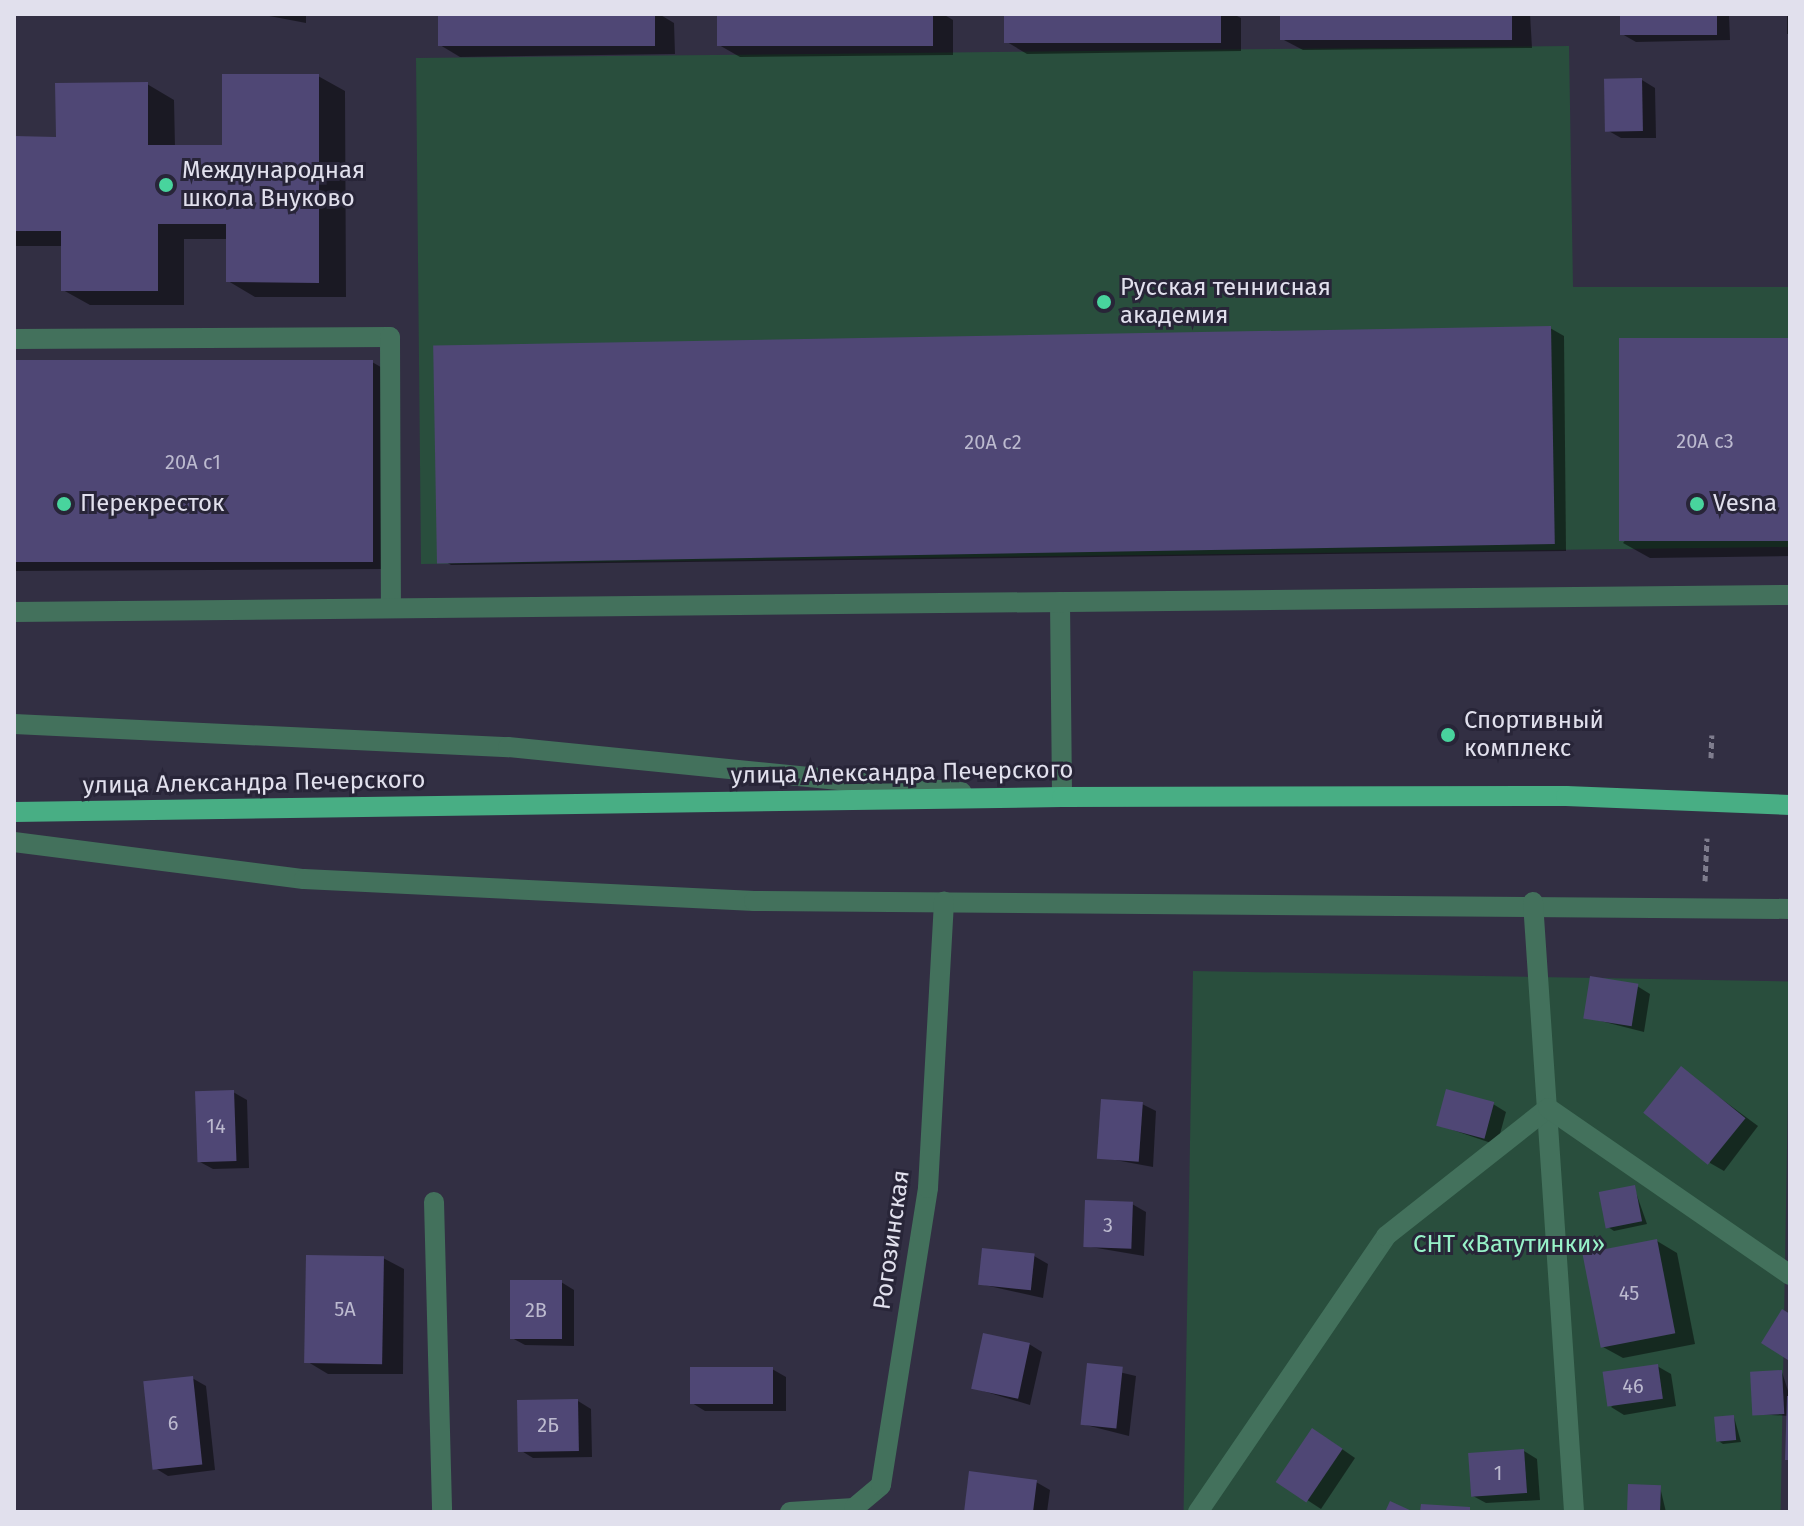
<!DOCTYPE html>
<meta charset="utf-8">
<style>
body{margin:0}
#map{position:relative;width:1804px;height:1526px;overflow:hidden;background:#322f43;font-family:"Fira Sans",sans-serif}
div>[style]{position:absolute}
.green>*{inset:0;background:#294e3d;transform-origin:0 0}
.shadow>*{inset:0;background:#0007;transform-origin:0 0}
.building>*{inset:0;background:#4f4775;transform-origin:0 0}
.path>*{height:5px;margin-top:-2.5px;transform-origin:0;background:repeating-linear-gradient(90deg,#7f7d8e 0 6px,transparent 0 10px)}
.minor>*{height:20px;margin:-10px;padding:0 10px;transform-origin:10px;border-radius:10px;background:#43715c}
.major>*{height:20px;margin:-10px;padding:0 10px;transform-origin:10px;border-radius:10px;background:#48ae84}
.dots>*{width:22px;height:22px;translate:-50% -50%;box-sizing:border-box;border:4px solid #282538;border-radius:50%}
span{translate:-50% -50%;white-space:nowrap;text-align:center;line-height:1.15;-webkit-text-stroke:6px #282538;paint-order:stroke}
.number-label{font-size:20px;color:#bcbacf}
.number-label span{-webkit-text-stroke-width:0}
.poi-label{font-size:24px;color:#e1e0ed}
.left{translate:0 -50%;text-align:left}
.street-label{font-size:24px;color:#e1e0ed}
.park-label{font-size:24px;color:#97f2c8}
.frame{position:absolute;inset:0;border:16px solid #e1e0ed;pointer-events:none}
</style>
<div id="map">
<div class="green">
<i style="clip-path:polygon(1569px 46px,1573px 287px,1790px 287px,1790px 547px,421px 564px,416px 58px)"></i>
<i style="left:1193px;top:971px;width:597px;height:541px;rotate:1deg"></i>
</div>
<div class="shadow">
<i style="clip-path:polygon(306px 14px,306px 23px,264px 15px,264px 14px)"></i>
<i style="clip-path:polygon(440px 14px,659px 14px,674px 23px,675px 54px,460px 57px,440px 45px)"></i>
<i style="clip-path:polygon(719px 14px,943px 14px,953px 20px,953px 55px,740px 57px,719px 45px)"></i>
<i style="clip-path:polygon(1006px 14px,1233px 14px,1241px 18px,1241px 51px,1027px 54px,1007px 42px)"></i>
<i style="clip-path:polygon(1282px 14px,1530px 14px,1532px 48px,1303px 50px,1282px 39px)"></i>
<i style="clip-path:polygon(1622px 14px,1729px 14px,1730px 40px,1636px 42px,1622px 34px)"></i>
<i style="left:1787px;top:14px;width:3px;height:20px"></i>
<i style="clip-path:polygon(318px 76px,345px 91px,346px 297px,255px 297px,228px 281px,228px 239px,184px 239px,184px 305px,90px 305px,63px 290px,63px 246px,14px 246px,14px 100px,16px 138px,58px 139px,147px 84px,174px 100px,175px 147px,224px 147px)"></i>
<i style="clip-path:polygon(1642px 80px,1655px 88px,1656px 138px,1621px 138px,1607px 130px)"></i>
<i style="clip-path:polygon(1550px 328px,1564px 336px,1566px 551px,451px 565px,438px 557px)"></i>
<i style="clip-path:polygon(1790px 340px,1790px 556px,1650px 558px,1623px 543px)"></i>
<i style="clip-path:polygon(372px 362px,386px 370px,386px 569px,14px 571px,14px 364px)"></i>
<i style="clip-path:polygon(1637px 986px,1650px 994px,1644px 1032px,1585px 1017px)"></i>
<i style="clip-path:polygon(1681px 1069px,1758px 1126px,1724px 1171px,1710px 1163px)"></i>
<i style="clip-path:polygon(233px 1092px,247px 1100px,249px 1168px,213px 1169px,200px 1162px)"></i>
<i style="clip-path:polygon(1142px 1104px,1156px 1111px,1153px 1167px,1099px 1157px)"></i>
<i style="clip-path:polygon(1493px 1104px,1506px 1112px,1497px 1145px,1438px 1125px)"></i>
<i style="clip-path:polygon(1634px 1187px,1647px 1224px,1614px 1231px,1608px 1227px)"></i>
<i style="clip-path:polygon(1132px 1204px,1146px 1212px,1144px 1256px,1085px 1246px)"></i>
<i style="clip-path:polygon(1657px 1241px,1677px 1253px,1695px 1344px,1623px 1358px,1603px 1347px)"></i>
<i style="clip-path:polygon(1034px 1256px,1048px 1264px,1043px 1298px,980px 1284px)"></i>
<i style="clip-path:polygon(383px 1258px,404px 1269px,403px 1374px,328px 1374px,308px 1362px)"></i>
<i style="clip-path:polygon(561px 1282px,574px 1290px,574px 1346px,525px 1345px,512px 1338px)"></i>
<i style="clip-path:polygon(1783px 1311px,1790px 1316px,1790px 1359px,1764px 1342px)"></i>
<i style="clip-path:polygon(1029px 1344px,1042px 1352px,1030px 1405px,973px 1388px)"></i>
<i style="clip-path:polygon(1089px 1365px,1136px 1376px,1129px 1436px,1082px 1424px)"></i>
<i style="clip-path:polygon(1657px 1366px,1671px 1374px,1676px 1406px,1624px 1415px,1611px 1407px)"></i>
<i style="clip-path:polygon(772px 1369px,786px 1377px,786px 1411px,705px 1411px,692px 1403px)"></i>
<i style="clip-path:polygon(1782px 1372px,1790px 1397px,1790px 1460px,1789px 1416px,1754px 1414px)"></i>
<i style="clip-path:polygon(192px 1378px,206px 1386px,215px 1470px,168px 1476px,155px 1468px)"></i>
<i style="clip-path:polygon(578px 1401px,591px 1409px,592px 1457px,533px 1458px,520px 1450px)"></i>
<i style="clip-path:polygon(1734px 1417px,1741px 1442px,1723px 1444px,1717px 1440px)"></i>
<i style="clip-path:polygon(1326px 1438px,1355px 1458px,1321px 1509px,1278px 1481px)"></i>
<i style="clip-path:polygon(1524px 1451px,1537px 1459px,1540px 1500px,1486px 1503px,1473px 1496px)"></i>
<i style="clip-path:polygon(1036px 1482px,1050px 1490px,1047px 1512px,966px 1512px)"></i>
<i style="clip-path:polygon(1660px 1487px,1666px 1512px,1629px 1512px)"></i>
</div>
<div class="building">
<i style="left:438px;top:14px;width:217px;height:32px"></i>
<i style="left:717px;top:14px;width:216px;height:32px"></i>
<i style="left:1004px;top:14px;width:217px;height:29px"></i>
<i style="left:1280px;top:14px;width:232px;height:26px"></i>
<i style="left:1620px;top:14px;width:97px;height:21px"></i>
<i style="clip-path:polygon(222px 74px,319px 74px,319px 283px,226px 282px,226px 224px,158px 224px,158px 291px,61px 291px,61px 231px,14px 231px,14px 136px,56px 137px,55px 83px,148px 82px,148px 145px,222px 145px)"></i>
<i style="left:1642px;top:78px;width:53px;height:38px;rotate:89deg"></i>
<i style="left:1551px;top:326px;width:218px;height:1118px;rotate:89deg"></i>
<i style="left:1790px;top:338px;width:203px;height:171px;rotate:90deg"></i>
<i style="left:373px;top:360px;width:202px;height:359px;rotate:90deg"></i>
<i style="left:1590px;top:976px;width:49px;height:43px;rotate:9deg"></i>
<i style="left:1681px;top:1066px;width:83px;height:60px;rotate:39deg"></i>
<i style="left:1446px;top:1089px;width:50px;height:38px;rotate:15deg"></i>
<i style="left:234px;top:1090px;width:71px;height:39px;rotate:88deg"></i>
<i style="left:1101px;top:1099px;width:42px;height:60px;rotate:4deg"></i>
<i style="left:1635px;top:1185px;width:37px;height:37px;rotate:79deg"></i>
<i style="left:1085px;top:1200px;width:48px;height:47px;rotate:2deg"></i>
<i style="left:1657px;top:1239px;width:96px;height:76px;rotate:79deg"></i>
<i style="left:982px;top:1248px;width:53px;height:37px;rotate:6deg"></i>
<i style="left:306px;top:1255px;width:78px;height:108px;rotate:1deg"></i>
<i style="left:510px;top:1280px;width:52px;height:59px"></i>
<i style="clip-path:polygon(1782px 1309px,1790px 1314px,1788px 1360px,1761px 1343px)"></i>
<i style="left:983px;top:1333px;width:48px;height:57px;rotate:12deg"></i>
<i style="left:1087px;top:1363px;width:36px;height:62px;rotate:6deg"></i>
<i style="left:1658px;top:1364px;width:35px;height:56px;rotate:82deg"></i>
<i style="left:773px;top:1367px;width:37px;height:83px;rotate:90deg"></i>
<i style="left:1782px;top:1370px;width:44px;height:32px;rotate:87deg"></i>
<i style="left:193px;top:1376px;width:89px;height:50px;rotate:84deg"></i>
<i style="clip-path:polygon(1787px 1396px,1790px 1396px,1790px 1460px,1785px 1460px)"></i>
<i style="left:578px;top:1399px;width:52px;height:61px;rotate:89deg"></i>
<i style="left:1734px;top:1415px;width:25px;height:20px;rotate:85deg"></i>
<i style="left:1312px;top:1428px;width:37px;height:65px;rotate:34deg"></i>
<i style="left:1524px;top:1449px;width:44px;height:56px;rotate:86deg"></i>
<i style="clip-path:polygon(969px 1471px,1037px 1480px,1033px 1512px,964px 1512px)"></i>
<i style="left:1628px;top:1484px;width:33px;height:28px;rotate:2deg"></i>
<i style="clip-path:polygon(1390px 1501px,1414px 1512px,1385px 1512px)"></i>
<i style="clip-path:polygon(1421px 1504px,1470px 1507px,1470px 1512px,1420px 1512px)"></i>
</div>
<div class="path">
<i style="left:1711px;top:758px;width:23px;rotate:-88deg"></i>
<i style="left:1705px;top:881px;width:43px;rotate:-87.3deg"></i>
</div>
<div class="minor">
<i style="left:14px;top:339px;width:376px;rotate:-0.3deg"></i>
<i style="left:390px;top:337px;width:271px;rotate:89.8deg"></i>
<i style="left:1060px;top:602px;width:195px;rotate:89.4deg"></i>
<i style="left:14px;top:612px;width:1776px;rotate:-0.55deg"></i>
<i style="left:14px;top:724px;width:495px;rotate:2.7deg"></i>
<i style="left:508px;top:747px;width:456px;rotate:5.7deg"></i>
<i style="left:14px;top:842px;width:292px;rotate:7.3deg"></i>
<i style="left:304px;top:879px;width:451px;rotate:2.8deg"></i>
<i style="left:754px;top:901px;width:1036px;rotate:0.44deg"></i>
<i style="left:1533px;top:902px;width:611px;rotate:86.15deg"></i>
<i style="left:434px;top:1202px;width:310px;rotate:88.5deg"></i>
<i style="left:790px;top:1512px;width:64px;rotate:-3.6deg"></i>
<i style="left:854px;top:1508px;width:35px;rotate:-40deg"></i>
<i style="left:881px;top:1485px;width:301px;rotate:-81deg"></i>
<i style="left:928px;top:1188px;width:287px;rotate:-86.8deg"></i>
<i style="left:1198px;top:1512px;width:334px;rotate:-55.7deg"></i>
<i style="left:1386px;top:1236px;width:206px;rotate:-38.3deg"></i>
<i style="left:1548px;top:1108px;width:294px;rotate:34.6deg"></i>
</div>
<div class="major">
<i style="left:14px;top:812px;width:1048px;rotate:-0.82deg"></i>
<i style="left:1062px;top:797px;width:504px;rotate:-0.11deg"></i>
<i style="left:1566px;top:796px;width:224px;rotate:2.3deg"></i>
</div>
<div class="dots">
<i style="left:166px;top:185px;background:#48d49d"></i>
<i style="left:1104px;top:302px;background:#48d49d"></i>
<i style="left:64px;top:504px;background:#48d49d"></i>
<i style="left:1697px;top:504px;background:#48d49d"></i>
<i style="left:1448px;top:735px;background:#48d49d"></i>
</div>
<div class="number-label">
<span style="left:1705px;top:441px">20А с3</span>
<span style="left:993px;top:442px">20А с2</span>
<span style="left:193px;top:462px">20А с1</span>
<span style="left:216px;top:1126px">14</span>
<span style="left:1108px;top:1225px">3</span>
<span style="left:1629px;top:1293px">45</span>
<span style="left:345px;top:1309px">5А</span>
<span style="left:536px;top:1310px">2В</span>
<span style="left:1633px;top:1386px">46</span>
<span style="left:173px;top:1423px">6</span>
<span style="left:548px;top:1425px">2Б</span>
<span style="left:1498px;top:1473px">1</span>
</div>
<div class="poi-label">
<span class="left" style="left:182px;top:185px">Международная<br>школа Внуково</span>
<span class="left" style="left:1120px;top:302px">Русская теннисная<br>академия</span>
<span class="left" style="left:80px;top:504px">Перекресток</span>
<span class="left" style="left:1713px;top:504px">Vesna</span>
<span class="left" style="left:1464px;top:735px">Спортивный<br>комплекс</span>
</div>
<div class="street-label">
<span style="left:902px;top:773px;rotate:-1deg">улица Александра Печерского</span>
<span style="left:254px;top:783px;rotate:-1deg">улица Александра Печерского</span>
<span style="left:892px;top:1240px;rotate:-82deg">Рогозинская</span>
</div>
<div class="park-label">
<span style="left:1509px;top:1245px">СНТ «Ватутинки»</span>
</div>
<div class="frame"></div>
</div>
